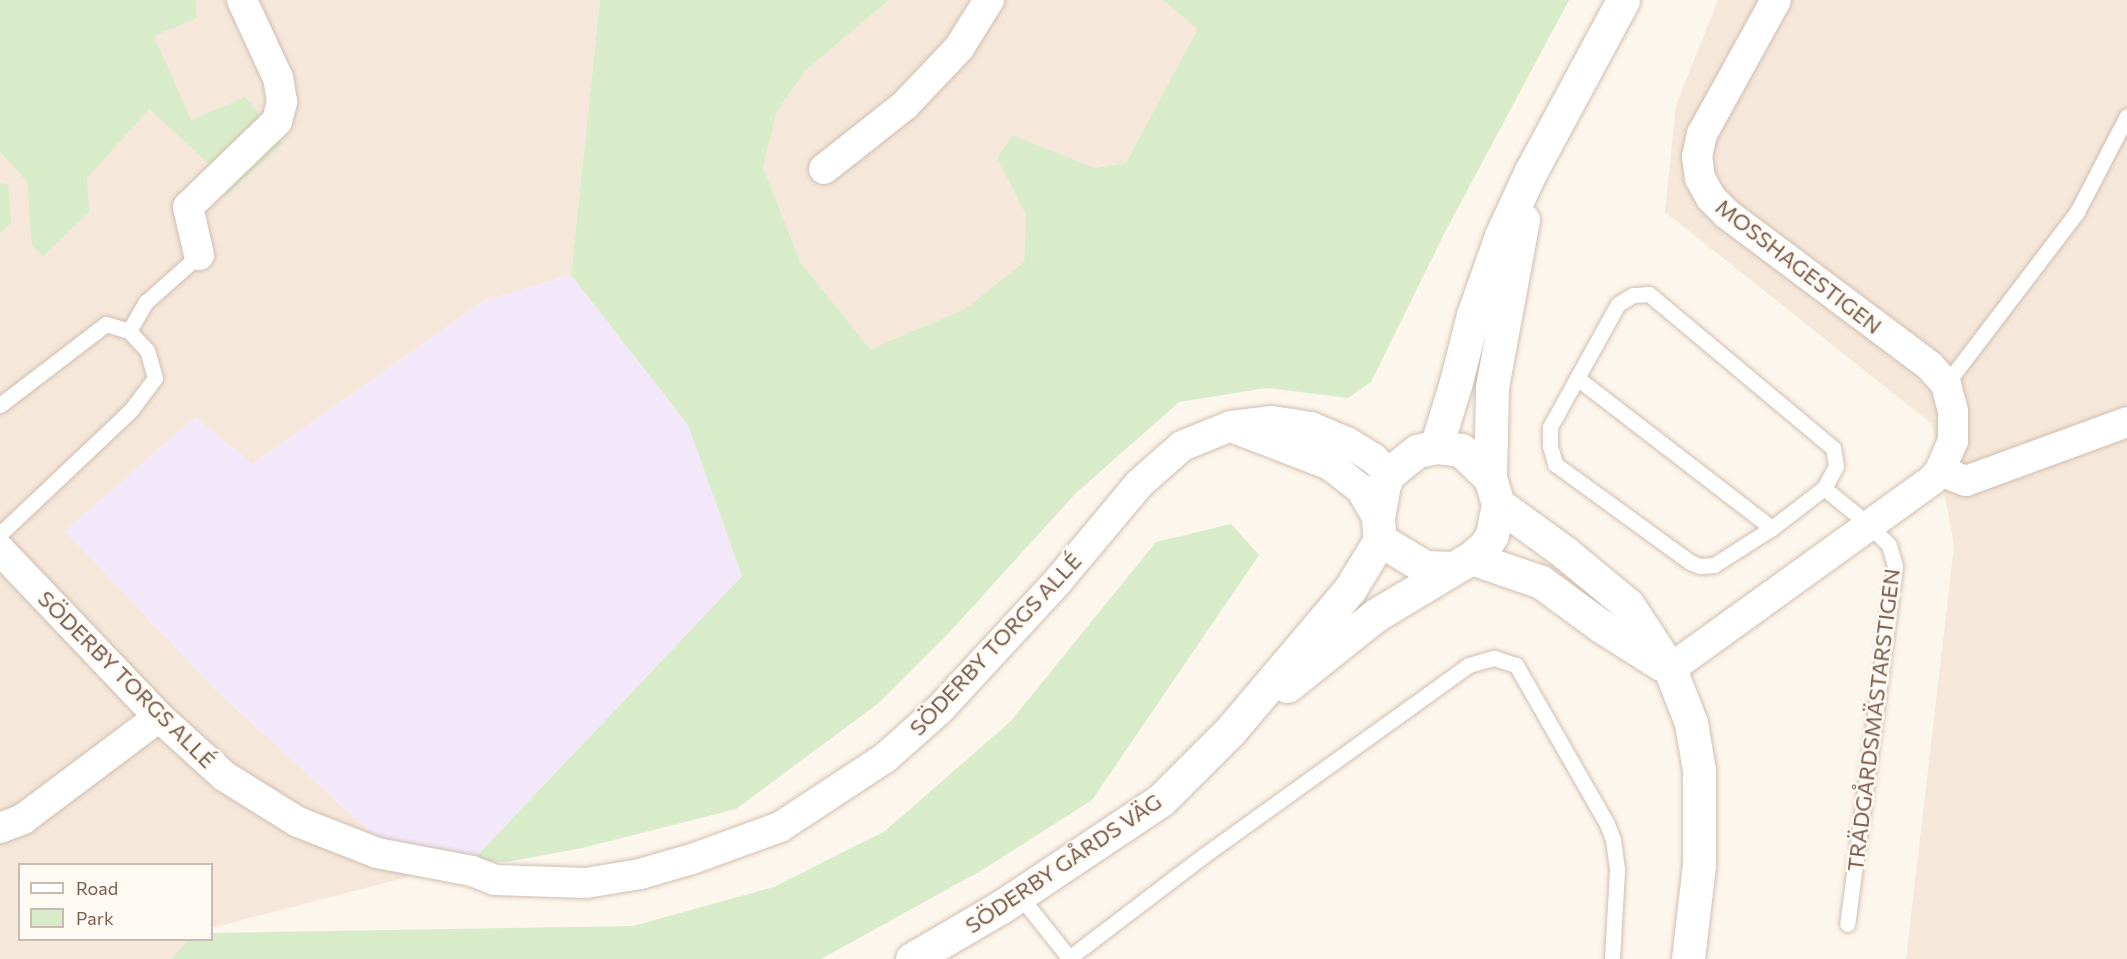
<!DOCTYPE html>
<meta charset="utf-8">
<style>
body{margin:0}
#map{position:relative;width:2127px;height:959px;overflow:hidden;background:#fdf6ec;font-family:Commissioner,sans-serif}
div>[style]{position:absolute}
.residential>*{inset:0;background:#f5e8da}
.education>*{inset:0;background:#f3e8fa}
.green>*{inset:0;background:#d8ecc9}
.roads{filter:drop-shadow(0 0 2px #d1beb0) drop-shadow(0 0 2px #d1beb0)}
.lane>*{height:15px;margin:-7.5px;padding:0 7.5px;transform-origin:7.5px;border-radius:7.5px;background:#fff}
.street>*{height:30px;margin:-15px;padding:0 15px;transform-origin:15px;border-radius:15px;background:#fff}
.secondary>*{height:33px;margin:-16.5px;padding:0 16.5px;transform-origin:16.5px;border-radius:16.5px;background:#fff}
span{translate:-50% -50%;white-space:nowrap;text-align:center;line-height:1.15;-webkit-text-stroke:5px #fffaf3;paint-order:stroke}
.street-label{font-size:22px;color:#7a5c4d}
.legend{position:absolute;left:18px;top:863px;width:195px;height:78px;box-sizing:border-box;background:#fffaf3;border:2px solid #cabbb1;margin:0;padding:8px 10px;list-style:none;font-size:18px;color:#7a5c4d}
.legend li{display:flex;align-items:center;gap:12px;height:30px}
.legend b{width:30px;border:2px solid #cabbb1}
</style>
<div id="map">
<div class="residential">
<i style="clip-path:polygon(0 0,600px 0,571px 275px,484px 301px,253px 464px,65px 531px,215px 689px,379px 840px,473px 860px,212px 928px,212px 864px,20px 864px,20px 940px,188px 940px,171px 959px,0 959px)"></i>
<i style="clip-path:polygon(889px 0,1163px 0,1199px 29px,1126px 163px,1095px 168px,1012px 135px,997px 158px,1026px 215px,1024px 262px,965px 309px,870px 349px,801px 263px,763px 167px,777px 111px,805px 71px)"></i>
<i style="clip-path:polygon(1718px 0,2127px 0,2127px 959px,1906px 959px,1954px 546px,1932px 424px,1665px 212px,1676px 105px)"></i>
</div>
<div class="education">
<i style="clip-path:polygon(571px 275px,688px 425px,742px 576px,473px 860px,379px 840px,215px 689px,65px 531px,195px 417px,253px 464px,484px 301px)"></i>
</div>
<div class="green">
<i style="clip-path:polygon(0 0,195px 0,197px 18px,154px 36px,191px 120px,245px 97px,283px 143px,226px 196px,214px 182px,221px 175px,149px 109px,87px 178px,89px 212px,43px 256px,32px 246px,27px 182px,0 151px)"></i>
<i style="clip-path:polygon(600px 0,889px 0,805px 71px,777px 111px,763px 167px,801px 263px,870px 349px,965px 309px,1024px 262px,1026px 215px,997px 158px,1012px 135px,1095px 168px,1126px 163px,1198px 29px,1163px 0,1569px 0,1445px 232px,1371px 382px,1348px 398px,1267px 388px,1179px 402px,1075px 494px,948px 634px,880px 702px,736px 809px,582px 848px,506px 862px,473px 860px,742px 576px,688px 425px,571px 275px)"></i>
<i style="clip-path:polygon(0 183px,8px 184px,11px 223px,0 233px)"></i>
<i style="clip-path:polygon(1231px 524px,1259px 555px,1092px 800px,984px 869px,821px 959px,171px 959px,188px 940px,212px 940px,212px 933px,633px 926px,774px 887px,885px 831px,1011px 721px,1156px 542px)"></i>
</div>
<div class="roads">
<div class="lane">
<i style="left:129px;top:331px;width:34px;rotate:-60deg"></i>
<i style="left:146px;top:302px;width:71px;rotate:-41.6deg"></i>
<i style="left:1577px;top:378px;width:246px;rotate:37.6deg"></i>
<i style="left:1772px;top:528px;width:66px;rotate:-37.6deg"></i>
<i style="left:1824px;top:488px;width:25px;rotate:-61deg"></i>
<i style="left:1836px;top:466px;width:18px;rotate:-99deg"></i>
<i style="left:1833px;top:448px;width:240px;rotate:-140.1deg"></i>
<i style="left:1649px;top:294px;width:16px;rotate:176deg"></i>
<i style="left:1633px;top:295px;width:17px;rotate:149deg"></i>
<i style="left:1618px;top:304px;width:85px;rotate:119deg"></i>
<i style="left:1577px;top:378px;width:56px;rotate:118.9deg"></i>
<i style="left:1550px;top:427px;width:19px;rotate:90deg"></i>
<i style="left:1550px;top:446px;width:19px;rotate:74deg"></i>
<i style="left:1555px;top:464px;width:167px;rotate:36deg"></i>
<i style="left:1690px;top:562px;width:11px;rotate:22deg"></i>
<i style="left:1700px;top:566px;width:14px;rotate:-4deg"></i>
<i style="left:1714px;top:565px;width:69px;rotate:-32.5deg"></i>
<i style="left:1946px;top:384px;width:216px;rotate:-52.7deg"></i>
<i style="left:2077px;top:212px;width:108px;rotate:-62.5deg"></i>
<i style="left:0;top:405px;width:133px;rotate:-37.4deg"></i>
<i style="left:106px;top:324px;width:24px;rotate:17deg"></i>
<i style="left:129px;top:331px;width:26px;rotate:47deg"></i>
<i style="left:147px;top:350px;width:29px;rotate:74deg"></i>
<i style="left:155px;top:378px;width:40px;rotate:127deg"></i>
<i style="left:131px;top:410px;width:180px;rotate:136.6deg"></i>
<i style="left:1824px;top:488px;width:58px;rotate:39.4deg"></i>
<i style="left:1869px;top:525px;width:28px;rotate:45deg"></i>
<i style="left:1889px;top:545px;width:22px;rotate:74deg"></i>
<i style="left:1895px;top:566px;width:361px;rotate:97.6deg"></i>
<i style="left:1019px;top:895px;width:82px;rotate:51.4deg"></i>
<i style="left:1069px;top:958px;width:168px;rotate:-37.3deg"></i>
<i style="left:1203px;top:856px;width:327px;rotate:-35.7deg"></i>
<i style="left:1469px;top:665px;width:26px;rotate:-16deg"></i>
<i style="left:1494px;top:658px;width:23px;rotate:18deg"></i>
<i style="left:1516px;top:665px;width:183px;rotate:60.2deg"></i>
<i style="left:1607px;top:824px;width:17px;rotate:69deg"></i>
<i style="left:1613px;top:840px;width:30px;rotate:82deg"></i>
<i style="left:1617px;top:870px;width:89px;rotate:93.2deg"></i>
</div>
<div class="street">
<i style="left:824px;top:169px;width:103px;rotate:-38.3deg"></i>
<i style="left:905px;top:105px;width:79px;rotate:-46.5deg"></i>
<i style="left:959px;top:48px;width:57px;rotate:-58deg"></i>
<i style="left:199px;top:255px;width:49px;rotate:-102.9deg"></i>
<i style="left:188px;top:207px;width:124px;rotate:-44deg"></i>
<i style="left:277px;top:121px;width:20px;rotate:-75deg"></i>
<i style="left:282px;top:102px;width:24px;rotate:-99deg"></i>
<i style="left:278px;top:78px;width:86px;rotate:-114.8deg"></i>
<i style="left:1234px;top:428px;width:103px;rotate:21.1deg"></i>
<i style="left:1330px;top:465px;width:39px;rotate:38deg"></i>
<i style="left:1361px;top:489px;width:34px;rotate:60deg"></i>
<i style="left:1940px;top:471px;width:28px;rotate:21deg"></i>
<i style="left:1966px;top:481px;width:171px;rotate:-20.1deg"></i>
<i style="left:0;top:550px;width:231px;rotate:46.4deg"></i>
<i style="left:159px;top:717px;width:88px;rotate:42.2deg"></i>
<i style="left:224px;top:776px;width:87px;rotate:31.9deg"></i>
<i style="left:298px;top:822px;width:85px;rotate:21.4deg"></i>
<i style="left:377px;top:853px;width:97px;rotate:10.7deg"></i>
<i style="left:472px;top:871px;width:25px;rotate:21deg"></i>
<i style="left:495px;top:880px;width:91px;rotate:1.9deg"></i>
<i style="left:586px;top:883px;width:55px;rotate:-9.5deg"></i>
<i style="left:640px;top:874px;width:54px;rotate:-16.1deg"></i>
<i style="left:692px;top:859px;width:94px;rotate:-20deg"></i>
<i style="left:780px;top:827px;width:126px;rotate:-33.3deg"></i>
<i style="left:885px;top:758px;width:74px;rotate:-41.7deg"></i>
<i style="left:940px;top:709px;width:174px;rotate:-47.3deg"></i>
<i style="left:1058px;top:581px;width:126px;rotate:-50.1deg"></i>
<i style="left:1139px;top:484px;width:57px;rotate:-41.5deg"></i>
<i style="left:1182px;top:446px;width:53px;rotate:-22.2deg"></i>
<i style="left:1231px;top:426px;width:40px;rotate:-7.1deg"></i>
<i style="left:1271px;top:421px;width:21px;rotate:8deg"></i>
<i style="left:1292px;top:424px;width:19px;rotate:9deg"></i>
<i style="left:1311px;top:427px;width:39px;rotate:23deg"></i>
<i style="left:1347px;top:442px;width:31px;rotate:32deg"></i>
<i style="left:1373px;top:458px;width:23px;rotate:45deg"></i>
<i style="left:1670px;top:669px;width:323px;rotate:-35.8deg"></i>
<i style="left:1932px;top:480px;width:12px;rotate:-48deg"></i>
<i style="left:1940px;top:471px;width:33px;rotate:-67deg"></i>
<i style="left:1953px;top:441px;width:30px;rotate:-90deg"></i>
<i style="left:1953px;top:411px;width:28px;rotate:-105deg"></i>
<i style="left:1946px;top:384px;width:24px;rotate:-132deg"></i>
<i style="left:1930px;top:366px;width:254px;rotate:-143.2deg"></i>
<i style="left:1727px;top:214px;width:23px;rotate:-135deg"></i>
<i style="left:1711px;top:198px;width:23px;rotate:-119deg"></i>
<i style="left:1700px;top:178px;width:21px;rotate:-98deg"></i>
<i style="left:1697px;top:157px;width:24px;rotate:-78deg"></i>
<i style="left:1702px;top:134px;width:153px;rotate:-61.1deg"></i>
<i style="left:0;top:828px;width:25px;rotate:-21deg"></i>
<i style="left:23px;top:819px;width:170px;rotate:-36.9deg"></i>
</div>
<div class="secondary">
<i style="left:1436px;top:447px;width:68px;rotate:-72.9deg"></i>
<i style="left:1456px;top:382px;width:69px;rotate:-75.8deg"></i>
<i style="left:1473px;top:315px;width:84px;rotate:-70.5deg"></i>
<i style="left:1501px;top:236px;width:69px;rotate:-65.3deg"></i>
<i style="left:1530px;top:173px;width:196px;rotate:-61.7deg"></i>
<i style="left:1490px;top:478px;width:91px;rotate:-88.7deg"></i>
<i style="left:1492px;top:387px;width:170px;rotate:-79.5deg"></i>
<i style="left:1498px;top:504px;width:82px;rotate:36deg"></i>
<i style="left:1564px;top:552px;width:83px;rotate:39.6deg"></i>
<i style="left:1628px;top:605px;width:77px;rotate:56.7deg"></i>
<i style="left:1670px;top:669px;width:58px;rotate:68.7deg"></i>
<i style="left:1691px;top:723px;width:48px;rotate:80.3deg"></i>
<i style="left:1699px;top:770px;width:95px;rotate:90deg"></i>
<i style="left:1699px;top:865px;width:95px;rotate:96.7deg"></i>
<i style="left:1380px;top:540px;width:52px;rotate:31deg"></i>
<i style="left:1425px;top:567px;width:28px;rotate:2deg"></i>
<i style="left:1471px;top:558px;width:74px;rotate:18.9deg"></i>
<i style="left:1541px;top:582px;width:74px;rotate:36.3deg"></i>
<i style="left:1601px;top:626px;width:71px;rotate:32.3deg"></i>
<i style="left:1287px;top:686px;width:114px;rotate:-38.6deg"></i>
<i style="left:1376px;top:615px;width:111px;rotate:-31deg"></i>
<i style="left:1471px;top:558px;width:18px;rotate:-41deg"></i>
<i style="left:1485px;top:546px;width:13px;rotate:-58deg"></i>
<i style="left:1492px;top:535px;width:32px;rotate:-79deg"></i>
<i style="left:1498px;top:504px;width:27px;rotate:-107deg"></i>
<i style="left:1490px;top:478px;width:40px;rotate:-136deg"></i>
<i style="left:1461px;top:450px;width:25px;rotate:-173deg"></i>
<i style="left:1436px;top:447px;width:19px;rotate:168deg"></i>
<i style="left:1417px;top:451px;width:36px;rotate:141deg"></i>
<i style="left:1389px;top:474px;width:11px;rotate:117deg"></i>
<i style="left:1384px;top:484px;width:36px;rotate:100deg"></i>
<i style="left:1378px;top:519px;width:21px;rotate:85deg"></i>
<i style="left:912px;top:959px;width:103px;rotate:-30.3deg"></i>
<i style="left:1001px;top:907px;width:192px;rotate:-33.8deg"></i>
<i style="left:1161px;top:800px;width:99px;rotate:-45deg"></i>
<i style="left:1231px;top:730px;width:185px;rotate:-49.8deg"></i>
<i style="left:1350px;top:589px;width:57px;rotate:-58.5deg"></i>
</div>
</div>
<div class="street-label">
<span style="left:1799px;top:266px;rotate:38deg">MOSSHAGESTIGEN</span>
<span style="left:995px;top:644px;rotate:-47deg">SÖDERBY TORGS ALLÉ</span>
<span style="left:127px;top:679px;rotate:45deg">SÖDERBY TORGS ALLÉ</span>
<span style="left:1873px;top:720px;rotate:-83deg">TRÄDGÅRDSMÄSTARSTIGEN</span>
<span style="left:1063px;top:863px;rotate:-34deg">SÖDERBY GÅRDS VÄG</span>
</div>
<ul class="legend">
<li><b style="height:8px;background:#fff"></b>Road</li>
<li><b style="height:16px;background:#d8ecc9"></b>Park</li>
</ul>
</div>
